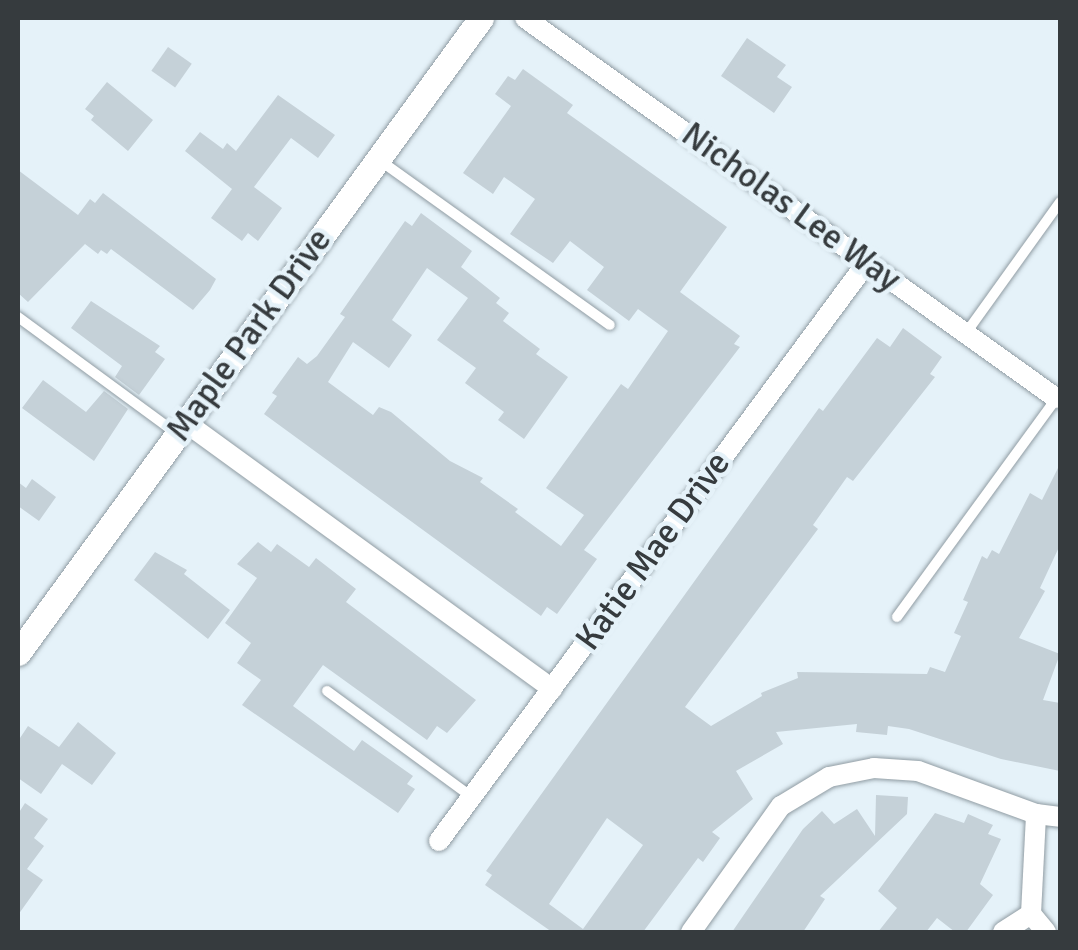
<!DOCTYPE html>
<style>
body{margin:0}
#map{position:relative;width:1078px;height:950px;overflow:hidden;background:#e5f2f9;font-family:Signika,sans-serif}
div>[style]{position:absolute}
.building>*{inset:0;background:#c5d1d8;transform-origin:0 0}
.roads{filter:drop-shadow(0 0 2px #909ca3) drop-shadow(0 0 2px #909ca3)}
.service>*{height:10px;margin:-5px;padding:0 5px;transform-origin:5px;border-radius:5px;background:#fff}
.minor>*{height:20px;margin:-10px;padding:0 10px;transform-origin:10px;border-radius:10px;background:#fff}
.tertiary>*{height:25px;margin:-12.5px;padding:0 12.5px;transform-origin:12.5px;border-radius:12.5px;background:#fff}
span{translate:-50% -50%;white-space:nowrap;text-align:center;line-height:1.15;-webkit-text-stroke:9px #e5f2f9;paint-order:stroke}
.street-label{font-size:35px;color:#363b3e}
.frame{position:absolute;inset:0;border:20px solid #363b3e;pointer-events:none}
</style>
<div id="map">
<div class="building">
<i style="clip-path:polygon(747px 38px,786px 65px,777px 77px,792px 87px,774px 113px,721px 76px)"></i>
<i style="left:168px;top:47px;width:29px;height:29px;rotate:35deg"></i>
<i style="clip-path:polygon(523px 69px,573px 105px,567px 113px,727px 227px,680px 292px,740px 336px,734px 344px,740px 347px,584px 550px,597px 559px,557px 614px,547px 607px,541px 616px,264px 414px,277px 396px,272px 393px,298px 357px,307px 364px,317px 356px,345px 317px,340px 314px,405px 221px,412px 226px,421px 213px,472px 251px,461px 267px,500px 298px,496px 303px,509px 313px,503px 321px,540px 349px,536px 354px,568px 377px,524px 439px,498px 420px,504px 412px,465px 383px,476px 368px,437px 340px,468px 298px,427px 268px,392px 320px,412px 335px,389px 368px,353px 342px,328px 382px,373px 415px,379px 407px,391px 412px,450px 461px,483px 478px,480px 482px,518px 509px,515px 512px,561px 546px,584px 515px,546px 488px,621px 384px,628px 389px,668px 331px,638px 309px,629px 321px,587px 290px,604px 267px,570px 241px,553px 263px,510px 234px,535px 199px,504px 177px,493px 194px,463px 173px,511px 106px,495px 94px,508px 76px,515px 80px)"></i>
<i style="clip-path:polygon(107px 82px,153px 120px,128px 151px,91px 120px,94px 116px,85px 109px)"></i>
<i style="clip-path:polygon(278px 95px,335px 135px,318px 158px,291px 138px,254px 187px,282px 208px,258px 241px,248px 233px,242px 241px,211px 218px,232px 189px,185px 151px,200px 132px,223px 149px,227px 143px,236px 151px)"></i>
<i style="clip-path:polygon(18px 170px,78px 215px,90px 199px,95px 203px,103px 193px,216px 279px,210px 290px,193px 310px,111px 249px,107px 254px,101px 250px,98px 254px,85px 244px,28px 302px,18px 293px)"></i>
<i style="clip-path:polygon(91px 301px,160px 346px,155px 352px,165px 359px,139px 395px,115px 377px,122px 366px,71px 328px)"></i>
<i style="clip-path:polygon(evenodd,903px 328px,942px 357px,930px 374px,935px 377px,853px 481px,847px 477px,813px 525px,818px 529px,685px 707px,711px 726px,762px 696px,761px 693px,798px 678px,797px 672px,927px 674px,930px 667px,945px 672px,961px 636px,954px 633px,968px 602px,963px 600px,982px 556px,987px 559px,992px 550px,999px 554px,1030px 493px,1042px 500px,1060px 464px,1060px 545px,1040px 588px,1045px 591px,1019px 638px,1060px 654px,1043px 700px,1060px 703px,1060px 771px,1001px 759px,909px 729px,888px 726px,887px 735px,856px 732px,857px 724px,776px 732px,783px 744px,736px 771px,753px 799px,712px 832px,720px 838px,703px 862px,698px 858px,643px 932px,552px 932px,485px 885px,492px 875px,486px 871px,819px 408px,823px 411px,877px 338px,890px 347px,903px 328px,607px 818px,643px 845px,583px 929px,549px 904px,607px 818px)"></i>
<i style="clip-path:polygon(43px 380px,86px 412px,104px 391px,128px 409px,94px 461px,22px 408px)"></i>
<i style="clip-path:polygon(32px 479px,56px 497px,39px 521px,18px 506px,18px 482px,26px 488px)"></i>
<i style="clip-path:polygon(258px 542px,271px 552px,277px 544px,309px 567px,316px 558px,356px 589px,346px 602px,476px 700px,447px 733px,437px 726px,427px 740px,323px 665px,293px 706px,354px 751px,362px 740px,413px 776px,407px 784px,415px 789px,398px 813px,242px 705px,261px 680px,237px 663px,251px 643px,225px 623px,257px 578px,237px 564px)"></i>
<i style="clip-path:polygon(155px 552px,187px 570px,184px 574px,230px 610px,208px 639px,134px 580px)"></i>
<i style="clip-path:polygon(78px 722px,116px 753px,92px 785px,62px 764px,41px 794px,18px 778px,18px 741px,28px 726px,59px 747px)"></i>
<i style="clip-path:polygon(876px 795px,908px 797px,907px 814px,820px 896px,825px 899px,803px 932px,732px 932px,803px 829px,822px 811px,834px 824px,857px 809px,875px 836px)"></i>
<i style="clip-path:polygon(25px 803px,48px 819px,34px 838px,44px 846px,27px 869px,43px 880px,18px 915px,18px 814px)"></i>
<i style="clip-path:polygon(935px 813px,964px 823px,968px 814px,993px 825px,988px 834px,1001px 839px,980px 884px,993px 895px,966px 932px,955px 932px,937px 918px,926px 932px,878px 932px,897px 908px,878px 891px)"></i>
</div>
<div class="roads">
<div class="service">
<i style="left:378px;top:159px;width:285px;rotate:35.6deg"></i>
<i style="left:18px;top:317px;width:196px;rotate:36.3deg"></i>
<i style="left:966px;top:333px;width:161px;rotate:-54.3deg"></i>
<i style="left:897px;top:617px;width:270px;rotate:-53.9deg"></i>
<i style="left:327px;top:691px;width:180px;rotate:36.2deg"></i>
</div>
<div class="minor">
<i style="left:525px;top:18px;width:653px;rotate:35.59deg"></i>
<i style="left:185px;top:422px;width:454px;rotate:36deg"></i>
<i style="left:439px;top:841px;width:721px;rotate:-53.51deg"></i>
<i style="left:1031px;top:914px;width:23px;rotate:50deg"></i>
<i style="left:691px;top:932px;width:155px;rotate:-54.5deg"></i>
<i style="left:781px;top:806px;width:56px;rotate:-31.1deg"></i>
<i style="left:829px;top:777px;width:46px;rotate:-11.3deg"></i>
<i style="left:874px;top:768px;width:44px;rotate:3.9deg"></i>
<i style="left:918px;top:771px;width:126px;rotate:20deg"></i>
<i style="left:1036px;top:814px;width:24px;rotate:7deg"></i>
<i style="left:1003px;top:932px;width:33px;rotate:-33deg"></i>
<i style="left:1031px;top:914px;width:100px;rotate:-87.1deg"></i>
</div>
<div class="tertiary">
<i style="left:18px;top:653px;width:786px;rotate:-53.9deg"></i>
</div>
</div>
<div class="street-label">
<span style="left:791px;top:207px;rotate:36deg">Nicholas Lee Way</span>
<span style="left:249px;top:335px;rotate:-54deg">Maple Park Drive</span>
<span style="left:653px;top:551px;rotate:-54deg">Katie Mae Drive</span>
</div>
<div class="frame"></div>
</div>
